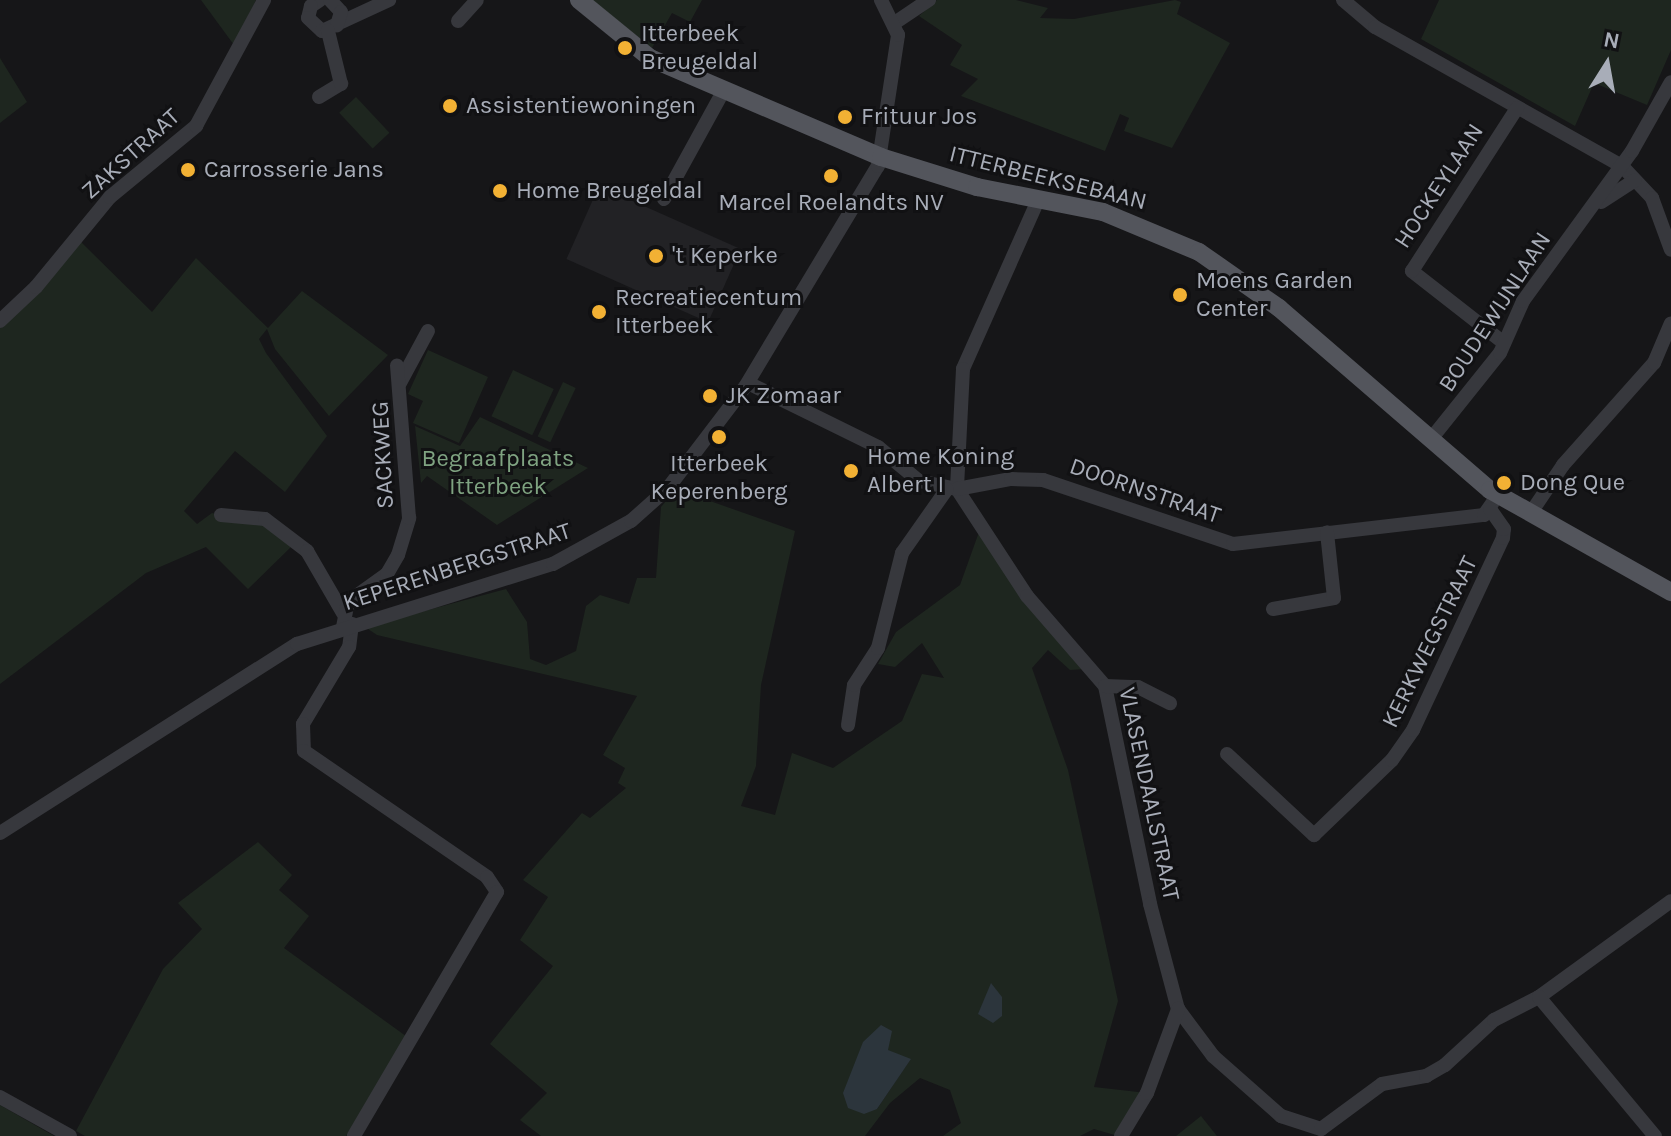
<!DOCTYPE html>
<style>
body{margin:0}
#map{position:relative;width:1671px;height:1136px;overflow:hidden;background:#161618;font-family:Karla,sans-serif}
div>[style]{position:absolute}
.built>*{inset:0;background:#222225;transform-origin:0 0}
.green>*{inset:0;background:#1e261f;transform-origin:0 0}
.water>*{inset:0;background:#2c353c}
.minor>*{height:14px;margin:-7px;padding:0 7px;transform-origin:7px;border-radius:7px;background:#37383d}
.major>*{height:18px;margin:-9px;padding:0 9px;transform-origin:9px;border-radius:9px;background:#53555c}
.dots>*{width:22px;height:22px;translate:-50% -50%;box-sizing:border-box;border:4px solid #111113;border-radius:50%}
span{translate:-50% -50%;white-space:nowrap;text-align:center;line-height:1.15;-webkit-text-stroke:6px #111113;paint-order:stroke}
.poi-label{font-size:24px;color:#a8adb8}
.left{translate:0 -50%;text-align:left}
.street-label{font-size:24px;color:#a8adb8}
.park-label{font-size:24px;color:#7fa381}
.north{position:absolute;left:1567px;top:24px;width:80px;height:80px;-webkit-text-stroke:6px #111113;paint-order:stroke;rotate:11deg;font-size:22px;font-weight:700;line-height:32px;text-align:center;color:#a8adb8}
.north::after{content:'';display:block;margin:auto;width:28px;height:36px;background:#a8adb8;clip-path:polygon(50% 0,100% 100%,50% 72%,0 100%)}
</style>
<div id="map">
<div class="built">
<i style="left:599px;top:186px;width:155px;height:80px;rotate:24deg"></i>
</div>
<div class="green">
<i style="clip-path:polygon(201px 0,256px 0,234px 45px)"></i>
<i style="clip-path:polygon(592px 0,702px 0,690px 22px,672px 13px,652px 48px)"></i>
<i style="clip-path:polygon(937px 0,1016px 0,1048px 8px,1040px 18px,1074px 19px,1175px 0,1181px 2px,1177px 14px,1230px 43px,1172px 148px,1124px 131px,1129px 118px,1120px 114px,1105px 151px,961px 96px,978px 79px,950px 65px,962px 45px,919px 16px)"></i>
<i style="clip-path:polygon(1439px 0,1671px 0,1671px 50px,1647px 105px,1594px 83px,1575px 126px,1421px 39px)"></i>
<i style="clip-path:polygon(0 58px,27px 102px,0 123px)"></i>
<i style="left:356px;top:97px;width:49px;height:23px;rotate:47deg"></i>
<i style="clip-path:polygon(81px 242px,152px 312px,196px 258px,268px 328px,302px 291px,388px 355px,329px 416px,275px 349px,267px 329px,259px 339px,266px 353px,327px 436px,285px 492px,235px 451px,184px 511px,197px 524px,212px 513px,261px 524px,293px 545px,248px 589px,206px 547px,146px 573px,0 684px,0 327px)"></i>
<i style="clip-path:polygon(428px 350px,488px 377px,459px 443px,413px 423px,423px 401px,408px 394px)"></i>
<i style="left:513px;top:370px;width:45px;height:51px;rotate:25deg"></i>
<i style="left:563px;top:382px;width:14px;height:60px;rotate:25deg"></i>
<i style="clip-path:polygon(480px 417px,588px 468px,497px 525px,427px 476px,421px 483px,415px 426px,460px 446px)"></i>
<i style="clip-path:polygon(evenodd,676px 489px,795px 531px,761px 685px,756px 766px,741px 806px,775px 815px,792px 753px,833px 768px,902px 721px,922px 674px,944px 678px,922px 643px,895px 667px,878px 664px,896px 632px,960px 585px,979px 532px,1085px 669px,1070px 670px,1048px 650px,1032px 668px,1068px 770px,1118px 1001px,1094px 1087px,1147px 1093px,1118px 1136px,1094px 1129px,1080px 1136px,943px 1136px,961px 1123px,950px 1090px,920px 1078px,890px 1103px,865px 1136px,541px 1136px,520px 1120px,547px 1093px,490px 1044px,553px 966px,520px 940px,548px 897px,523px 880px,582px 813px,590px 818px,626px 788px,618px 783px,625px 768px,603px 755px,637px 696px,377px 635px,365px 627px,506px 589px,527px 622px,530px 659px,546px 665px,576px 651px,586px 606px,600px 595px,629px 604px,637px 578px,656px 578px,661px 507px,676px 489px,881px 1026px,887px 1050px,910px 1060px,877px 1109px,881px 1026px)"></i>
<i style="clip-path:polygon(258px 842px,292px 875px,279px 890px,309px 916px,284px 948px,410px 1039px,346px 1136px,85px 1136px,76px 1131px,163px 969px,202px 929px,178px 903px)"></i>
<i style="clip-path:polygon(0 1105px,54px 1136px,0 1136px)"></i>
<i style="clip-path:polygon(1201px 1116px,1217px 1136px,1176px 1136px)"></i>
</div>
<div class="water">
<i style="clip-path:polygon(991px 983px,1002px 997px,1002px 1016px,993px 1023px,978px 1014px)"></i>
<i style="clip-path:polygon(881px 1025px,892px 1031px,888px 1050px,911px 1059px,877px 1109px,864px 1114px,848px 1108px,843px 1093px,863px 1042px)"></i>
</div>
<div class="minor">
<i style="left:320px;top:0;width:11px;rotate:146deg"></i>
<i style="left:311px;top:6px;width:12px;rotate:104deg"></i>
<i style="left:308px;top:18px;width:19px;rotate:43deg"></i>
<i style="left:322px;top:31px;width:74px;rotate:-24.8deg"></i>
<i style="left:330px;top:0;width:16px;rotate:47deg"></i>
<i style="left:341px;top:12px;width:14px;rotate:107deg"></i>
<i style="left:1343px;top:0;width:42px;rotate:40.2deg"></i>
<i style="left:1375px;top:27px;width:283px;rotate:29.4deg"></i>
<i style="left:1622px;top:166px;width:44px;rotate:46.8deg"></i>
<i style="left:1652px;top:198px;width:55px;rotate:69.9deg"></i>
<i style="left:458px;top:21px;width:28px;rotate:-48deg"></i>
<i style="left:896px;top:22px;width:40px;rotate:-34deg"></i>
<i style="left:319px;top:97px;width:26px;rotate:-31deg"></i>
<i style="left:341px;top:84px;width:55px;rotate:-103.8deg"></i>
<i style="left:1039px;top:198px;width:187px;rotate:114deg"></i>
<i style="left:963px;top:369px;width:120px;rotate:92.9deg"></i>
<i style="left:957px;top:489px;width:128px;rotate:56.8deg"></i>
<i style="left:1027px;top:596px;width:119px;rotate:49.1deg"></i>
<i style="left:1105px;top:686px;width:223px;rotate:78.3deg"></i>
<i style="left:1150px;top:904px;width:109px;rotate:75.1deg"></i>
<i style="left:1178px;top:1009px;width:59px;rotate:53.3deg"></i>
<i style="left:1213px;top:1056px;width:91px;rotate:41.4deg"></i>
<i style="left:1281px;top:1116px;width:42px;rotate:18deg"></i>
<i style="left:1321px;top:1129px;width:76px;rotate:-36.4deg"></i>
<i style="left:1382px;top:1084px;width:45px;rotate:-10.3deg"></i>
<i style="left:1426px;top:1076px;width:22px;rotate:-30deg"></i>
<i style="left:1445px;top:1065px;width:67px;rotate:-42.6deg"></i>
<i style="left:1494px;top:1020px;width:51px;rotate:-27.1deg"></i>
<i style="left:1539px;top:997px;width:163px;rotate:-36deg"></i>
<i style="left:664px;top:199px;width:124px;rotate:-61.2deg"></i>
<i style="left:1601px;top:202px;width:40px;rotate:-32.9deg"></i>
<i style="left:0;top:321px;width:50px;rotate:-43.4deg"></i>
<i style="left:36px;top:287px;width:117px;rotate:-50.6deg"></i>
<i style="left:110px;top:197px;width:112px;rotate:-39.5deg"></i>
<i style="left:196px;top:126px;width:143px;rotate:-61.6deg"></i>
<i style="left:1504px;top:343px;width:117px;rotate:-142deg"></i>
<i style="left:1412px;top:271px;width:194px;rotate:-57.2deg"></i>
<i style="left:400px;top:383px;width:59px;rotate:-61.7deg"></i>
<i style="left:748px;top:383px;width:145px;rotate:26.2deg"></i>
<i style="left:878px;top:447px;width:53px;rotate:39.7deg"></i>
<i style="left:919px;top:481px;width:39px;rotate:12deg"></i>
<i style="left:957px;top:489px;width:55px;rotate:-10.5deg"></i>
<i style="left:1011px;top:479px;width:32px;rotate:2deg"></i>
<i style="left:1043px;top:480px;width:200px;rotate:18.6deg"></i>
<i style="left:1233px;top:544px;width:253px;rotate:-6.6deg"></i>
<i style="left:1484px;top:515px;width:24px;rotate:-55deg"></i>
<i style="left:1431px;top:439px;width:110px;rotate:-51.3deg"></i>
<i style="left:1500px;top:353px;width:57px;rotate:-66.1deg"></i>
<i style="left:1523px;top:301px;width:185px;rotate:-54deg"></i>
<i style="left:1632px;top:151px;width:79px;rotate:-60.5deg"></i>
<i style="left:1530px;top:514px;width:59px;rotate:-56deg"></i>
<i style="left:1563px;top:465px;width:137px;rotate:-48.3deg"></i>
<i style="left:1654px;top:363px;width:43px;rotate:-67deg"></i>
<i style="left:221px;top:515px;width:44px;rotate:5.2deg"></i>
<i style="left:265px;top:519px;width:53px;rotate:37.3deg"></i>
<i style="left:307px;top:551px;width:72px;rotate:59.9deg"></i>
<i style="left:1273px;top:609px;width:62px;rotate:-10.2deg"></i>
<i style="left:1334px;top:598px;width:66px;rotate:-96.1deg"></i>
<i style="left:352px;top:624px;width:23px;rotate:97deg"></i>
<i style="left:349px;top:647px;width:90px;rotate:120.9deg"></i>
<i style="left:303px;top:724px;width:27px;rotate:88deg"></i>
<i style="left:304px;top:751px;width:222px;rotate:34.5deg"></i>
<i style="left:487px;top:877px;width:18px;rotate:56deg"></i>
<i style="left:497px;top:892px;width:283px;rotate:120.4deg"></i>
<i style="left:343px;top:627px;width:25px;rotate:-79deg"></i>
<i style="left:348px;top:602px;width:48px;rotate:-35.7deg"></i>
<i style="left:387px;top:574px;width:22px;rotate:-60deg"></i>
<i style="left:398px;top:555px;width:39px;rotate:-73deg"></i>
<i style="left:409px;top:518px;width:153px;rotate:-94.5deg"></i>
<i style="left:1105px;top:686px;width:33px;rotate:2deg"></i>
<i style="left:1138px;top:687px;width:36px;rotate:27deg"></i>
<i style="left:848px;top:725px;width:40px;rotate:-81.5deg"></i>
<i style="left:854px;top:685px;width:44px;rotate:-57deg"></i>
<i style="left:878px;top:648px;width:98px;rotate:-75.8deg"></i>
<i style="left:902px;top:553px;width:78px;rotate:-54.9deg"></i>
<i style="left:1227px;top:754px;width:119px;rotate:43deg"></i>
<i style="left:1314px;top:835px;width:108px;rotate:-43.9deg"></i>
<i style="left:1392px;top:760px;width:37px;rotate:-55deg"></i>
<i style="left:1413px;top:730px;width:212px;rotate:-64.9deg"></i>
<i style="left:1503px;top:538px;width:9px;rotate:-84deg"></i>
<i style="left:1504px;top:529px;width:24px;rotate:-125deg"></i>
<i style="left:0;top:833px;width:352px;rotate:-32.5deg"></i>
<i style="left:297px;top:644px;width:268px;rotate:-17.4deg"></i>
<i style="left:553px;top:564px;width:89px;rotate:-28.9deg"></i>
<i style="left:631px;top:521px;width:50px;rotate:-41.7deg"></i>
<i style="left:668px;top:488px;width:127px;rotate:-52.7deg"></i>
<i style="left:745px;top:387px;width:258px;rotate:-59deg"></i>
<i style="left:878px;top:166px;width:133px;rotate:-81.3deg"></i>
<i style="left:898px;top:35px;width:39px;rotate:-116deg"></i>
<i style="left:1539px;top:997px;width:181px;rotate:50.2deg"></i>
<i style="left:0;top:1097px;width:80px;rotate:29.1deg"></i>
<i style="left:1121px;top:1136px;width:50px;rotate:-58.8deg"></i>
<i style="left:1147px;top:1093px;width:90px;rotate:-69.7deg"></i>
</div>
<div class="major">
<i style="left:579px;top:0;width:92px;rotate:39.2deg"></i>
<i style="left:650px;top:58px;width:251px;rotate:23.2deg"></i>
<i style="left:881px;top:157px;width:101px;rotate:17.4deg"></i>
<i style="left:977px;top:187px;width:128px;rotate:11.2deg"></i>
<i style="left:1103px;top:212px;width:104px;rotate:22.6deg"></i>
<i style="left:1199px;top:252px;width:98px;rotate:35deg"></i>
<i style="left:1279px;top:308px;width:279px;rotate:40.8deg"></i>
<i style="left:1490px;top:490px;width:208px;rotate:29.4deg"></i>
</div>
<div class="dots">
<i style="left:625px;top:48px;background:#f2b134"></i>
<i style="left:450px;top:106px;background:#f2b134"></i>
<i style="left:845px;top:117px;background:#f2b134"></i>
<i style="left:188px;top:170px;background:#f2b134"></i>
<i style="left:831px;top:176px;background:#f2b134"></i>
<i style="left:500px;top:191px;background:#f2b134"></i>
<i style="left:656px;top:256px;background:#f2b134"></i>
<i style="left:1180px;top:295px;background:#f2b134"></i>
<i style="left:599px;top:312px;background:#f2b134"></i>
<i style="left:710px;top:396px;background:#f2b134"></i>
<i style="left:719px;top:437px;background:#f2b134"></i>
<i style="left:851px;top:471px;background:#f2b134"></i>
<i style="left:1504px;top:483px;background:#f2b134"></i>
</div>
<div class="poi-label">
<span class="left" style="left:641px;top:48px">Itterbeek<br>Breugeldal</span>
<span class="left" style="left:466px;top:106px">Assistentiewoningen</span>
<span class="left" style="left:861px;top:117px">Frituur Jos</span>
<span class="left" style="left:204px;top:170px">Carrosserie Jans</span>
<span class="left" style="left:516px;top:191px">Home Breugeldal</span>
<span style="left:831px;top:203px">Marcel Roelandts NV</span>
<span class="left" style="left:672px;top:256px">'t Keperke</span>
<span class="left" style="left:1196px;top:295px">Moens Garden<br>Center</span>
<span class="left" style="left:615px;top:312px">Recreatiecentum<br>Itterbeek</span>
<span class="left" style="left:726px;top:396px">JK Zomaar</span>
<span class="left" style="left:867px;top:471px">Home Koning<br>Albert I</span>
<span style="left:719px;top:478px">Itterbeek<br>Keperenberg</span>
<span class="left" style="left:1520px;top:483px">Dong Que</span>
</div>
<div class="street-label">
<span style="left:131px;top:154px;rotate:-42deg">ZAKSTRAAT</span>
<span style="left:1048px;top:178px;rotate:14deg">ITTERBEEKSEBAAN</span>
<span style="left:1439px;top:186px;rotate:-57deg">HOCKEYLAAN</span>
<span style="left:1495px;top:312px;rotate:-57deg">BOUDEWIJNLAAN</span>
<span style="left:383px;top:455px;rotate:-93deg">SACKWEG</span>
<span style="left:1145px;top:491px;rotate:19deg">DOORNSTRAAT</span>
<span style="left:457px;top:567px;rotate:-18deg">KEPERENBERGSTRAAT</span>
<span style="left:1430px;top:642px;rotate:-64deg">KERKWEGSTRAAT</span>
<span style="left:1149px;top:794px;rotate:78deg">VLASENDAALSTRAAT</span>
</div>
<div class="park-label">
<span style="left:498px;top:473px">Begraafplaats<br>Itterbeek</span>
</div>
<div class="north">N</div>
</div>
